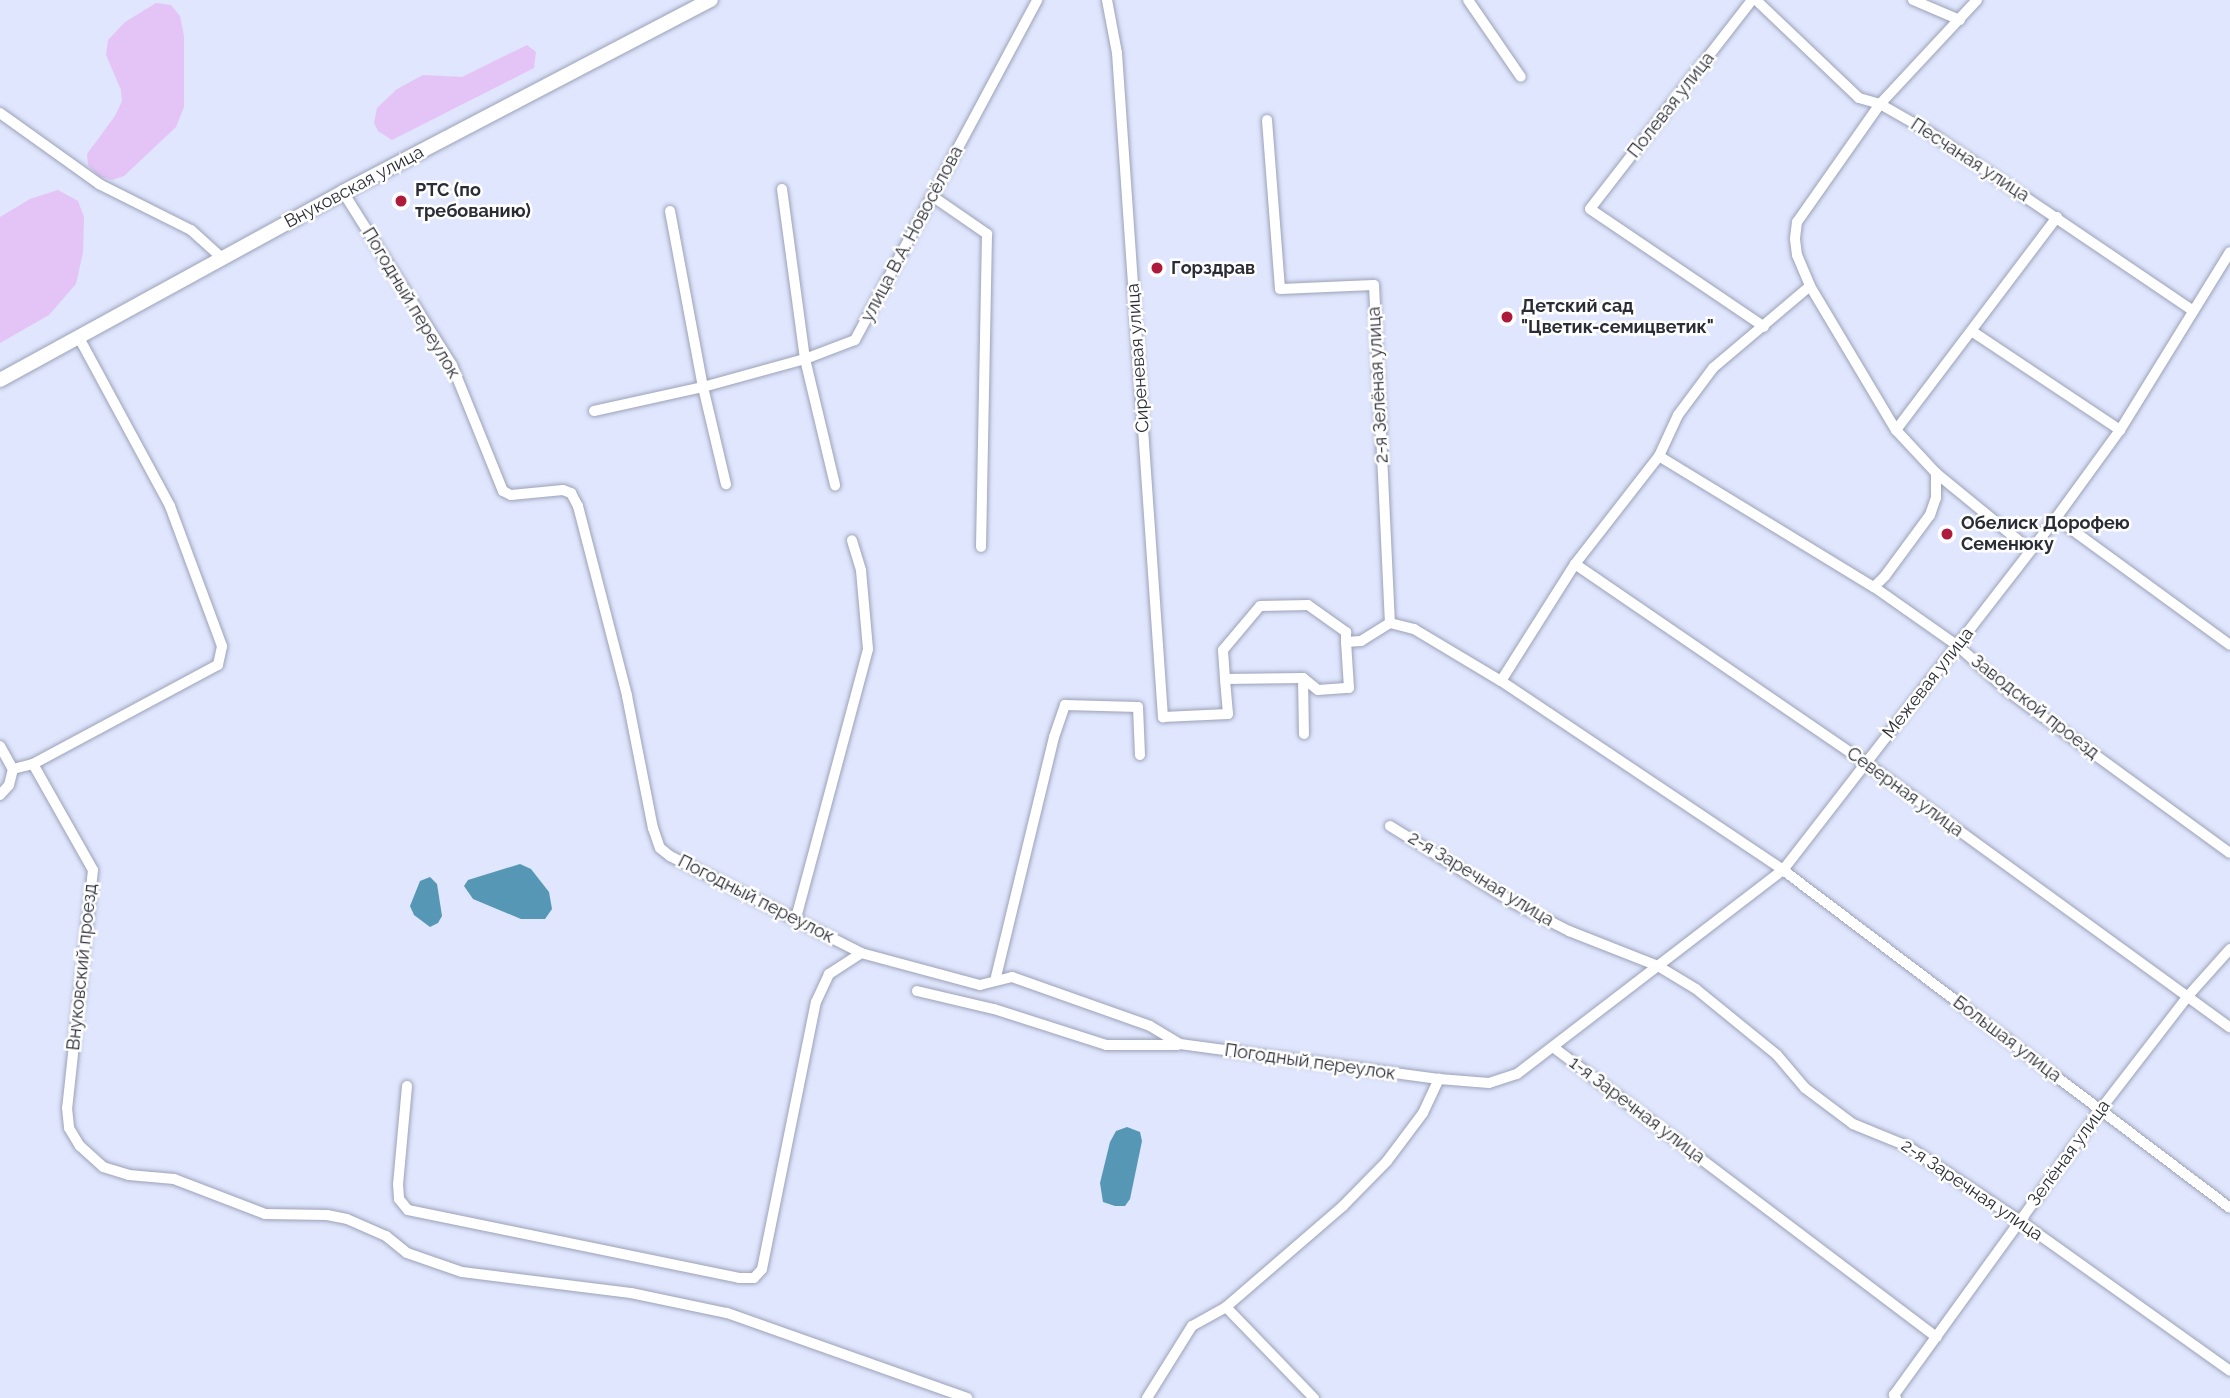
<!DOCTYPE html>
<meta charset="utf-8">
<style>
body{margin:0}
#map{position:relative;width:2230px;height:1398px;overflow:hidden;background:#dfe6fd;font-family:Raleway,sans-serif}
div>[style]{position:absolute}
.green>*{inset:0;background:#e4c4f6}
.water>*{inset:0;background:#5797b6}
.roads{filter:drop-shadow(0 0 2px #9ca2b8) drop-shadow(0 0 2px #9ca2b8)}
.minor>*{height:10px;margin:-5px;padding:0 5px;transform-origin:5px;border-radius:5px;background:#fff}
.secondary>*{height:14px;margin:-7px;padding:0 7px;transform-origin:7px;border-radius:7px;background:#fff}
.dots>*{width:19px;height:19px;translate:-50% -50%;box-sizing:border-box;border:4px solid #fff;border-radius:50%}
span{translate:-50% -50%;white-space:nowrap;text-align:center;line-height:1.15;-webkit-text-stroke:5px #fff;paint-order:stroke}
.street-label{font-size:18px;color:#2b2d36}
.poi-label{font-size:18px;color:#2b2d36;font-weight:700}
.left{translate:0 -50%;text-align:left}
</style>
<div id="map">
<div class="green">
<i style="clip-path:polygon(156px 3px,171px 5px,180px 16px,184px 36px,184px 107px,176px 127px,124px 176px,112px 180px,98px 176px,88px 165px,87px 154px,115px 116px,122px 101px,121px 90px,106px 55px,108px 40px,125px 22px)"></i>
<i style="clip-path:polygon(527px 45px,536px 52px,534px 68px,392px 140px,378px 131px,374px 123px,377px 108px,397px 89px,423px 75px,462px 77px)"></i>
<i style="clip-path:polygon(58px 190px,78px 201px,84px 217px,83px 252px,76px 284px,49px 315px,0 343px,0 217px,30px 199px)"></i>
</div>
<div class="water">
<i style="clip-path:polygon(520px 864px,531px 869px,549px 892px,552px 909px,545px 919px,521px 919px,473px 899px,464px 886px,468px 880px)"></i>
<i style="clip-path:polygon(430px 877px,437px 884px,442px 916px,438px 923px,430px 927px,414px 915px,410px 906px,420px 881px)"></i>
<i style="clip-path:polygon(1127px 1127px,1140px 1132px,1142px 1141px,1130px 1199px,1125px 1206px,1115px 1206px,1103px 1202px,1100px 1183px,1110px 1142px,1116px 1131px)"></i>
</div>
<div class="roads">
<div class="minor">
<i style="left:1107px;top:0;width:54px;rotate:79.3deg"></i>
<i style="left:1117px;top:53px;width:666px;rotate:86.04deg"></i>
<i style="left:1163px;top:717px;width:65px;rotate:-2.6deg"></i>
<i style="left:1228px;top:714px;width:35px;rotate:-95deg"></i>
<i style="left:1225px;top:679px;width:78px;rotate:-0.7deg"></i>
<i style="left:1303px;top:678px;width:19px;rotate:39deg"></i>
<i style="left:1318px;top:690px;width:31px;rotate:-4deg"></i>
<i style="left:1349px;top:688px;width:46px;rotate:-93.7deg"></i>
<i style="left:1346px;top:642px;width:15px;rotate:-4deg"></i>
<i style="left:1361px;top:641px;width:34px;rotate:-32deg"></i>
<i style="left:1468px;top:0;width:93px;rotate:55.5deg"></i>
<i style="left:1752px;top:0;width:264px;rotate:127.8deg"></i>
<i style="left:1590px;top:209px;width:210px;rotate:34.1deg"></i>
<i style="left:1756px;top:0;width:142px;rotate:43.6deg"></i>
<i style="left:1859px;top:98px;width:22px;rotate:16deg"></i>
<i style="left:1880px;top:104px;width:56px;rotate:29.7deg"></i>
<i style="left:1929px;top:132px;width:319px;rotate:34.1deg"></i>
<i style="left:1913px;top:0;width:51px;rotate:23.1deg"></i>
<i style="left:1977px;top:0;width:142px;rotate:133deg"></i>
<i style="left:1880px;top:104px;width:144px;rotate:125.1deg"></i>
<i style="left:1797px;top:222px;width:17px;rotate:97deg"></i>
<i style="left:1795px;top:239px;width:16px;rotate:83deg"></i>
<i style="left:1797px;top:255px;width:34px;rotate:67deg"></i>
<i style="left:1810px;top:286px;width:168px;rotate:59.2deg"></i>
<i style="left:1896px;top:430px;width:59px;rotate:47.1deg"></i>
<i style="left:1936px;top:473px;width:122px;rotate:39.3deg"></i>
<i style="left:0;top:113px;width:122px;rotate:35.6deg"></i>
<i style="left:99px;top:184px;width:103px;rotate:26.6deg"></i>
<i style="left:191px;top:230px;width:42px;rotate:42.1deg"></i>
<i style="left:1267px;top:120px;width:169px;rotate:85.6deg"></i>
<i style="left:1280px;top:289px;width:94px;rotate:-2.4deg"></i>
<i style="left:1374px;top:285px;width:338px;rotate:87.3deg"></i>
<i style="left:1390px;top:623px;width:25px;rotate:14deg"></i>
<i style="left:1414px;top:629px;width:101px;rotate:30.9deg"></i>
<i style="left:1501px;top:681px;width:339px;rotate:33.8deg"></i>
<i style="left:1783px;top:870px;width:560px;rotate:37.09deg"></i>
<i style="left:782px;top:189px;width:172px;rotate:82.3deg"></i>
<i style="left:805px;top:359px;width:130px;rotate:76.6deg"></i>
<i style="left:343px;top:192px;width:204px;rotate:57.8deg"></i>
<i style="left:452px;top:365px;width:136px;rotate:68deg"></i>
<i style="left:503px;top:491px;width:9px;rotate:27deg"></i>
<i style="left:511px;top:495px;width:52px;rotate:-5.5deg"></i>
<i style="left:563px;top:490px;width:9px;rotate:21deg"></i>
<i style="left:571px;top:493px;width:15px;rotate:62deg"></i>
<i style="left:578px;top:506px;width:196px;rotate:75.5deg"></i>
<i style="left:627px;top:696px;width:135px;rotate:78.9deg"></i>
<i style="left:653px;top:828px;width:21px;rotate:71deg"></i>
<i style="left:660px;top:848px;width:13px;rotate:39deg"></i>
<i style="left:670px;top:856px;width:214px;rotate:26.9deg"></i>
<i style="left:861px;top:953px;width:123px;rotate:15.1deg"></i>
<i style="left:980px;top:985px;width:33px;rotate:-14deg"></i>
<i style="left:1012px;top:977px;width:146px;rotate:19.5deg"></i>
<i style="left:1150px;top:1026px;width:35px;rotate:31deg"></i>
<i style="left:1180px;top:1044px;width:261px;rotate:7.7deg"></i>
<i style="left:1439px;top:1079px;width:50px;rotate:4.6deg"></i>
<i style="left:1489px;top:1083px;width:29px;rotate:-18deg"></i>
<i style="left:1517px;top:1074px;width:335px;rotate:-37.5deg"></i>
<i style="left:1783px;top:870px;width:445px;rotate:-52.2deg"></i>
<i style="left:2056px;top:518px;width:109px;rotate:-54deg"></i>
<i style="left:2120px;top:430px;width:209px;rotate:-58.3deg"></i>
<i style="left:932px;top:196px;width:67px;rotate:34.6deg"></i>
<i style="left:987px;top:234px;width:313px;rotate:91.1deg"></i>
<i style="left:670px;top:211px;width:179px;rotate:79.4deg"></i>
<i style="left:703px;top:387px;width:100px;rotate:76.7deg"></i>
<i style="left:1973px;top:332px;width:177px;rotate:33.7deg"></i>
<i style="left:594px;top:411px;width:112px;rotate:-12.4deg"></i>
<i style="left:703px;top:387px;width:106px;rotate:-15.4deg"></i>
<i style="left:805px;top:359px;width:53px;rotate:-20.8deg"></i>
<i style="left:855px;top:340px;width:386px;rotate:-61.8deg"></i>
<i style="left:1896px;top:430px;width:267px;rotate:-52.9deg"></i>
<i style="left:1659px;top:456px;width:252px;rotate:31.4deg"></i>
<i style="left:1874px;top:587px;width:103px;rotate:35.1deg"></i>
<i style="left:1958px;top:646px;width:69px;rotate:42deg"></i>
<i style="left:2009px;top:692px;width:273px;rotate:36.1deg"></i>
<i style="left:2056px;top:518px;width:215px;rotate:36.1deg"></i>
<i style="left:1575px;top:564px;width:353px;rotate:34.4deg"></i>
<i style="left:1866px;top:763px;width:450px;rotate:36deg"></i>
<i style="left:1874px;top:587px;width:16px;rotate:-45deg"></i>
<i style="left:1885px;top:576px;width:76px;rotate:-53.6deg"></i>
<i style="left:1930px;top:515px;width:18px;rotate:-71deg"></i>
<i style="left:1936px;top:498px;width:25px;rotate:-90deg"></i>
<i style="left:1303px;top:678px;width:56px;rotate:89deg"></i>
<i style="left:1225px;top:679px;width:29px;rotate:-94deg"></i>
<i style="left:1223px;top:650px;width:57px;rotate:-49.9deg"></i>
<i style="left:1260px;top:606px;width:48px;rotate:-1.2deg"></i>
<i style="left:1308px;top:605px;width:47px;rotate:35.4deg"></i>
<i style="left:1346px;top:632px;width:10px;rotate:90deg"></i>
<i style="left:1501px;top:681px;width:138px;rotate:-57.7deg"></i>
<i style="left:1575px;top:564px;width:137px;rotate:-52.1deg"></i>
<i style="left:1659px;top:456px;width:45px;rotate:-65.1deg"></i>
<i style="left:1678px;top:415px;width:59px;rotate:-53.3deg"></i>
<i style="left:1713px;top:368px;width:127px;rotate:-40.2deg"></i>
<i style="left:0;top:746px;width:26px;rotate:61deg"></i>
<i style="left:13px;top:769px;width:21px;rotate:-14deg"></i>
<i style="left:33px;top:764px;width:122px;rotate:60.5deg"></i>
<i style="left:93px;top:870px;width:239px;rotate:96.2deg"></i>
<i style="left:67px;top:1108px;width:20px;rotate:84deg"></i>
<i style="left:69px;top:1128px;width:21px;rotate:59deg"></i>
<i style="left:80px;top:1146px;width:31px;rotate:42deg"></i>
<i style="left:103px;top:1167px;width:27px;rotate:17deg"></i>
<i style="left:129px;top:1175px;width:45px;rotate:5.1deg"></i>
<i style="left:174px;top:1179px;width:97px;rotate:21deg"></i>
<i style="left:265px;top:1214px;width:62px;rotate:0.9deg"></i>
<i style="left:327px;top:1215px;width:20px;rotate:11deg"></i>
<i style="left:347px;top:1219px;width:43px;rotate:23.6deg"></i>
<i style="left:386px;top:1236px;width:27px;rotate:39deg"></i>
<i style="left:407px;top:1253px;width:58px;rotate:19.1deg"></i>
<i style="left:462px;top:1272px;width:170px;rotate:7.1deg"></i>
<i style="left:631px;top:1293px;width:98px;rotate:11.8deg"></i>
<i style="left:727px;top:1313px;width:255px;rotate:19.5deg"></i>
<i style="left:33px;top:764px;width:210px;rotate:-28.2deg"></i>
<i style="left:218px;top:665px;width:19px;rotate:-78deg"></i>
<i style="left:222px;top:646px;width:149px;rotate:-110.4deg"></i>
<i style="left:170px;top:506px;width:193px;rotate:-118.4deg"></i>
<i style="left:0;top:795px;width:13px;rotate:-48deg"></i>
<i style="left:9px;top:785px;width:16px;rotate:-76deg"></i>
<i style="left:1390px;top:826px;width:146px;rotate:31.8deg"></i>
<i style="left:1514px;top:903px;width:62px;rotate:27deg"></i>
<i style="left:1569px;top:931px;width:96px;rotate:21.5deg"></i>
<i style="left:1658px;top:966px;width:44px;rotate:31.2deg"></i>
<i style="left:1696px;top:989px;width:104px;rotate:39.2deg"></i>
<i style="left:1777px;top:1055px;width:43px;rotate:49.7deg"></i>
<i style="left:1805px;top:1088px;width:60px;rotate:36.9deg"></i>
<i style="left:1853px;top:1124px;width:58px;rotate:22.2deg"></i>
<i style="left:1907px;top:1146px;width:136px;rotate:33.6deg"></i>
<i style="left:2020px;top:1221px;width:258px;rotate:35.5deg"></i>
<i style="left:796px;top:918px;width:278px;rotate:-75deg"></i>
<i style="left:868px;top:649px;width:79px;rotate:-95.1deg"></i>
<i style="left:861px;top:570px;width:31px;rotate:-107deg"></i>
<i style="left:995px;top:981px;width:251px;rotate:-76.4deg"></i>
<i style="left:1054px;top:737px;width:34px;rotate:-71deg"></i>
<i style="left:1065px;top:705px;width:73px;rotate:1.6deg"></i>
<i style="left:1138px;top:707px;width:48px;rotate:87.6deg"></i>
<i style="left:917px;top:991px;width:79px;rotate:13.2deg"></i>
<i style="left:994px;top:1009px;width:118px;rotate:17.8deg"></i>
<i style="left:1106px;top:1045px;width:72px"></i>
<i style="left:1553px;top:1047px;width:481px;rotate:37.1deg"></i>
<i style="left:407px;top:1086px;width:98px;rotate:95.2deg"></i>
<i style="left:398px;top:1184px;width:15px;rotate:86deg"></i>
<i style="left:399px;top:1199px;width:14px;rotate:51deg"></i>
<i style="left:408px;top:1210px;width:338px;rotate:11.6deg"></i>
<i style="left:739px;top:1278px;width:15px"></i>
<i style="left:754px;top:1278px;width:12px;rotate:-48deg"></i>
<i style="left:762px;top:1269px;width:272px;rotate:-78.6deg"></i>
<i style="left:816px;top:1002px;width:31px;rotate:-65deg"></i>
<i style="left:829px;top:974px;width:38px;rotate:-33deg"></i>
<i style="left:1226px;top:1307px;width:127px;rotate:46deg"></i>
<i style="left:1147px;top:1398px;width:85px;rotate:-58deg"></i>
<i style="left:1192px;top:1326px;width:39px;rotate:-29deg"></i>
<i style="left:1226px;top:1307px;width:155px;rotate:-40.8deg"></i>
<i style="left:1343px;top:1206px;width:63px;rotate:-45.6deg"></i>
<i style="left:1387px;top:1161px;width:60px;rotate:-53.1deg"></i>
<i style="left:1423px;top:1113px;width:38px;rotate:-65deg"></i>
<i style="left:1896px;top:1398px;width:4px;rotate:-124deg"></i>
<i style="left:1894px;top:1395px;width:352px;rotate:-54.1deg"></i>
<i style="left:2100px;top:1110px;width:144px;rotate:-52.3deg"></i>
<i style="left:2188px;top:996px;width:63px;rotate:-48.2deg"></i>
</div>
<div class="secondary">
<i style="left:0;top:380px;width:391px;rotate:-28.7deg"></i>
<i style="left:343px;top:192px;width:415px;rotate:-27.6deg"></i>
</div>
</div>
<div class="dots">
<i style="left:401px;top:201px;background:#ae1a3c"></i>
<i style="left:1157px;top:268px;background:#ae1a3c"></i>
<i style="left:1507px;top:317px;background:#ae1a3c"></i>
<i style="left:1947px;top:534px;background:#ae1a3c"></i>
</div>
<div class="street-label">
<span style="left:1671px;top:105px;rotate:-52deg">Полевая улица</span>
<span style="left:1970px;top:160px;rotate:33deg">Песчаная улица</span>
<span style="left:354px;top:187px;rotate:-28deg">Внуковская улица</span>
<span style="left:912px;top:234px;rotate:-62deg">улица В.А. Новосёлова</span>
<span style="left:411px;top:303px;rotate:59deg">Погодный переулок</span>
<span style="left:1138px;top:358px;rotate:-94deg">Сиреневая улица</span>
<span style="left:1378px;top:385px;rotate:-93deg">2-я Зелёная улица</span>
<span style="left:1928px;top:683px;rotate:-52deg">Межевая улица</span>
<span style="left:2035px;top:707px;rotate:38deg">Заводской проезд</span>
<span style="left:1905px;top:792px;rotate:36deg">Северная улица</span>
<span style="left:1481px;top:879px;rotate:31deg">2-я Заречная улица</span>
<span style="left:756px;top:899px;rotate:27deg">Погодный переулок</span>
<span style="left:82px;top:967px;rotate:-84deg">Внуковский проезд</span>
<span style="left:2007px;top:1039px;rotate:37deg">Большая улица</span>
<span style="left:1310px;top:1062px;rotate:8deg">Погодный переулок</span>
<span style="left:1637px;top:1110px;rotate:37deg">1-я Заречная улица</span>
<span style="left:2069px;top:1153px;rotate:-54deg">Зелёная улица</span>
<span style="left:1972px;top:1190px;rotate:34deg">2-я Заречная улица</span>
</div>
<div class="poi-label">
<span class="left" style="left:415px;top:201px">РТС (по<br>требованию)</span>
<span class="left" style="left:1171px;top:268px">Горздрав</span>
<span class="left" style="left:1521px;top:317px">Детский сад<br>"Цветик-семицветик"</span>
<span class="left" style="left:1961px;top:534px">Обелиск Дорофею<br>Семенюку</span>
</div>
</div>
